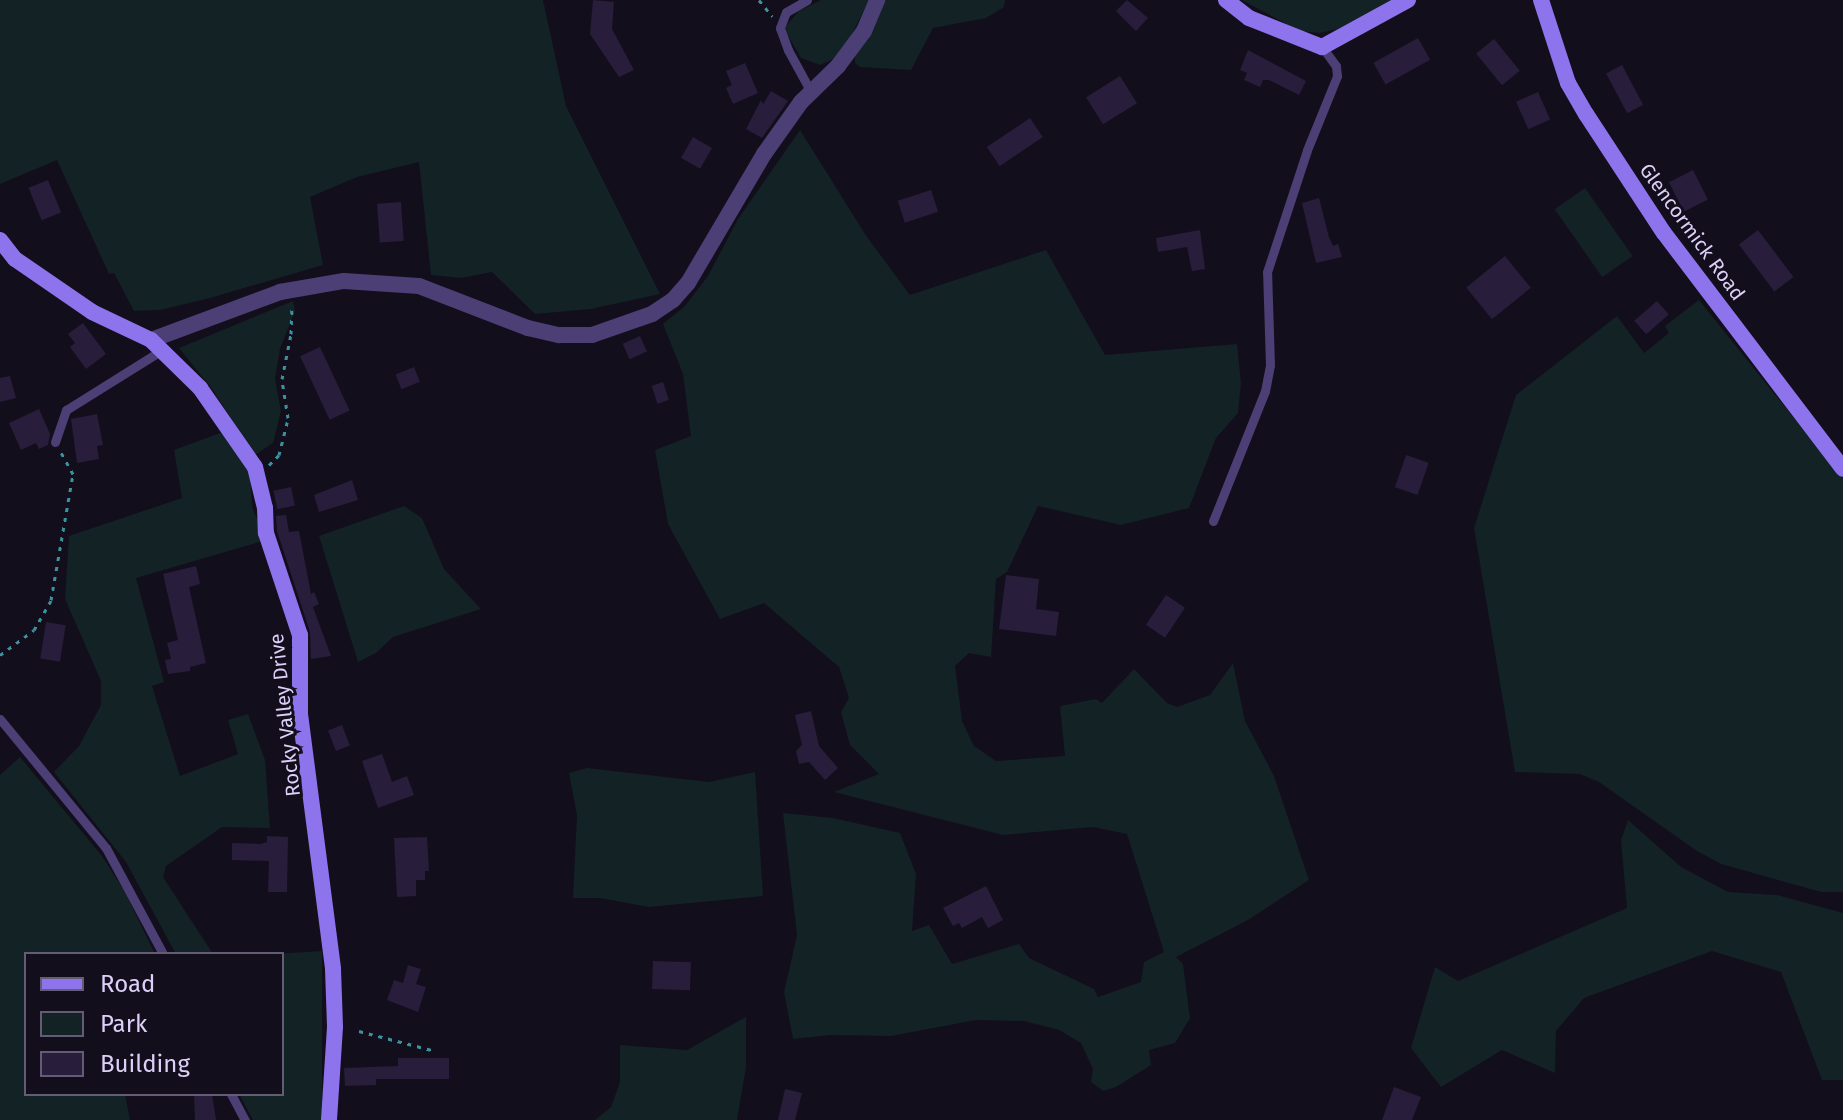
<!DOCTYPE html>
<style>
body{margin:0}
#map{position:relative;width:1843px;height:1120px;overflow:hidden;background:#130e1c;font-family:"Fira Sans",sans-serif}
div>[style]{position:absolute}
.green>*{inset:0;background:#122225;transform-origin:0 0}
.building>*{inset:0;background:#281d3a;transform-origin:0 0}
.path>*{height:3px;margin-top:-1.5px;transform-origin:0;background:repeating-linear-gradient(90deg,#3c93a0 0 4px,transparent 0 10px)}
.lane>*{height:9px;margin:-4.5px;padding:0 4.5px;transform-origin:4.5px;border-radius:4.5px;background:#4b3f75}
.street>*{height:16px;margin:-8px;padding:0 8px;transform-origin:8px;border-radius:8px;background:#4b3f75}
.secondary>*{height:16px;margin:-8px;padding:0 8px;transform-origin:8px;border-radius:8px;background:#8d73ec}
span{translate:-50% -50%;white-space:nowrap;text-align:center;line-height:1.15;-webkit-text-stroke:6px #130e1c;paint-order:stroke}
.street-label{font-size:20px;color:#dcd0f9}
.legend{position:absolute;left:24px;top:952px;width:260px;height:144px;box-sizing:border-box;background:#130e1c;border:2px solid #635c74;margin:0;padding:10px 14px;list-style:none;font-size:24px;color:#dcd0f9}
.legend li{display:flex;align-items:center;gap:16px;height:40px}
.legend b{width:40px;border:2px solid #635c74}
</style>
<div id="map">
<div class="green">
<i style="clip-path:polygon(0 0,543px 0,566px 106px,660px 294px,591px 309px,535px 314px,492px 272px,461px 278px,431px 275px,419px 162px,357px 177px,310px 197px,323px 265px,210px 298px,160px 310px,134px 311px,114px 273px,109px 274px,57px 160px,0 184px)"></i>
<i style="clip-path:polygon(821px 0,869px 0,850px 38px,834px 59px,820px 65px,801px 58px,786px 32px,786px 26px,799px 11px)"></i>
<i style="clip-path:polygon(885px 0,1005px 0,1004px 7px,986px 18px,933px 28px,911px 70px,860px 67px,855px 63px,855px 55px)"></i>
<i style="clip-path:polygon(1242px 0,1392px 0,1338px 29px,1319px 33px,1299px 31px)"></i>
<i style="clip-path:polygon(800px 130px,867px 237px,910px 295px,1046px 250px,1105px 355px,1237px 344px,1241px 383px,1238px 413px,1216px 438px,1189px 508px,1121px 525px,1038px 506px,1007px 572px,996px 579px,991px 657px,969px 653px,955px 666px,962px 721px,974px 746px,996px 761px,1065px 756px,1060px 706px,1096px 699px,1102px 703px,1134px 669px,1167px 703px,1177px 707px,1210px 695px,1233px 663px,1245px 721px,1274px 776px,1309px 880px,1248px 920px,1176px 957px,1183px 964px,1190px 1018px,1175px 1043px,1149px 1050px,1151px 1065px,1116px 1087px,1103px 1091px,1091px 1082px,1093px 1069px,1081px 1043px,1059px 1030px,1024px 1021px,976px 1020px,891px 1036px,831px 1035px,793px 1039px,784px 992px,797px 935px,783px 813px,833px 818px,900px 833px,916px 874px,912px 931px,929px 925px,952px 964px,1019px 944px,1029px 958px,1094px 989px,1098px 997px,1141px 982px,1144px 962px,1164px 952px,1127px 834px,1093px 827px,1003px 835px,834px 792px,879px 774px,850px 745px,841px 712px,849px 698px,839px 667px,764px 603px,720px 619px,668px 524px,655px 450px,691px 436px,683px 374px,663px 324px,685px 306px,708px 276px,738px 219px)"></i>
<i style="left:1585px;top:188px;width:83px;height:37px;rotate:55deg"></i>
<i style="clip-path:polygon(1699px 300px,1843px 479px,1843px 892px,1821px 892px,1721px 864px,1697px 851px,1599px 782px,1580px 774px,1515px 772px,1474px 528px,1516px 395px,1617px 316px,1644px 353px,1669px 333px,1665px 326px)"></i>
<i style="clip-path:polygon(293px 301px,295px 311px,280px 349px,275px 379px,281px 411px,273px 443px,255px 455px,212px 389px,179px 348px)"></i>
<i style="clip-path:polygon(223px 432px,250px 470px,252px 507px,266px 540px,136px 578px,164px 682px,152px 686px,180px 776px,238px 754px,228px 720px,248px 714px,265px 760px,270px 828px,222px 827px,166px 866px,163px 877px,213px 954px,176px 954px,126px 862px,54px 772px,79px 746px,101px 705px,101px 681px,65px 599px,69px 536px,182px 498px,174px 450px)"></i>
<i style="clip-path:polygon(404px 506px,422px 518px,444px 569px,481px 609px,393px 637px,376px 653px,358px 662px,319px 536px)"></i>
<i style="clip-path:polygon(20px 757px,102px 856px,125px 892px,155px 954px,26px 954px,26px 1094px,125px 1094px,130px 1120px,0 1120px,0 775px)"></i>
<i style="clip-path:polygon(587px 768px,709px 782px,755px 772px,763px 896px,649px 907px,600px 898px,573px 898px,577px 815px,569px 773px)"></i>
<i style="clip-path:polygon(1628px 820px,1681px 867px,1728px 892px,1777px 895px,1843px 913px,1843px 1080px,1822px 1080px,1781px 972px,1712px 951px,1584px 998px,1556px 1031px,1555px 1073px,1502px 1050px,1441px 1087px,1411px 1048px,1435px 967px,1458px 981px,1627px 908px,1621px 840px)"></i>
<i style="clip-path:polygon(322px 951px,322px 1120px,253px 1120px,239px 1094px,282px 1094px,282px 954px,274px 954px)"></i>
<i style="clip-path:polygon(746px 1017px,746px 1067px,737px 1120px,595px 1120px,611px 1107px,620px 1082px,620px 1045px,687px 1050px)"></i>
</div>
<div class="building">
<i style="clip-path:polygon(593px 0,614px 2px,612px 29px,634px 70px,619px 77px,590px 34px)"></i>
<i style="clip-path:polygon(1127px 0,1148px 18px,1136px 31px,1116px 11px)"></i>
<i style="left:1418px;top:38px;width:25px;height:51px;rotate:61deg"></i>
<i style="left:1494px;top:39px;width:41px;height:23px;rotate:51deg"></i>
<i style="clip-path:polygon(1248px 50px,1306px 81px,1299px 95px,1269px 80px,1263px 80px,1260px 87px,1244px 80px,1247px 73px,1240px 70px)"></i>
<i style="clip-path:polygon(745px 63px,758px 93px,733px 104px,726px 88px,732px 85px,726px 71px)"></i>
<i style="left:1622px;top:65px;width:45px;height:18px;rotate:62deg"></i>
<i style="left:1120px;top:76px;width:32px;height:40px;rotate:58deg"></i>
<i style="clip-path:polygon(771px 91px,788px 101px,762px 138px,746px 129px,761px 100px,763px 104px)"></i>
<i style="left:1538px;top:92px;width:30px;height:24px;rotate:66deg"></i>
<i style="left:1030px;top:118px;width:23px;height:52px;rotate:56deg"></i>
<i style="left:693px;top:137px;width:22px;height:24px;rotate:30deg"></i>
<i style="left:1693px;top:170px;width:33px;height:27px;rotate:63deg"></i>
<i style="left:48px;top:180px;width:35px;height:21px;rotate:68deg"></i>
<i style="left:931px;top:190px;width:23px;height:35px;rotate:72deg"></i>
<i style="clip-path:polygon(1319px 198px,1329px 237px,1333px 246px,1338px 244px,1342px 257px,1316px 263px,1302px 203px)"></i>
<i style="left:401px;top:202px;width:39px;height:24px;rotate:86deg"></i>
<i style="clip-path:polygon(1200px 230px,1205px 269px,1192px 271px,1187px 247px,1158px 252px,1156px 238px)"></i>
<i style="left:1758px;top:230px;width:59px;height:24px;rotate:53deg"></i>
<i style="left:1505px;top:256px;width:41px;height:50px;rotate:51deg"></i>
<i style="left:1657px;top:301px;width:18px;height:30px;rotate:49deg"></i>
<i style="clip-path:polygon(83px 323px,106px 354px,86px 369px,70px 347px,75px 343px,68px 334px)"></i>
<i style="left:640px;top:336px;width:17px;height:19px;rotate:66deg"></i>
<i style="left:320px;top:347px;width:70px;height:22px;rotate:65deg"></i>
<i style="left:414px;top:367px;width:16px;height:20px;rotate:68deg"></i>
<i style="clip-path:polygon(10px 376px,16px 398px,0 402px,0 378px)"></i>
<i style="left:663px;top:382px;width:19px;height:12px;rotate:72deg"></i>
<i style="clip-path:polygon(39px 409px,50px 434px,48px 445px,39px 449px,36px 443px,21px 450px,9px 423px)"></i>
<i style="clip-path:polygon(97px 414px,103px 445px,97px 446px,99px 459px,77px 463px,71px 419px)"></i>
<i style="left:1406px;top:455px;width:24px;height:34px;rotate:19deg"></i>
<i style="clip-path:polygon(352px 480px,358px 500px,319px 512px,314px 495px)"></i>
<i style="left:291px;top:487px;width:19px;height:18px;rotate:78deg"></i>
<i style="clip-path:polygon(286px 515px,289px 532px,299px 531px,311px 594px,314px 592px,319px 604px,313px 607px,331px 656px,311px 659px,310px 632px,277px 531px,276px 516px)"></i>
<i style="clip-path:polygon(196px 566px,200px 584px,189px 587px,206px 663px,190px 667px,190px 671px,168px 674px,165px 660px,171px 659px,167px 643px,178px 640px,163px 574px)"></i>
<i style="clip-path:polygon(1006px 575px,1039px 579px,1036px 609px,1059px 612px,1056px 636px,999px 629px)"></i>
<i style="left:1166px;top:595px;width:23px;height:36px;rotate:34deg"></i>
<i style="left:46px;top:622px;width:20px;height:37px;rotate:9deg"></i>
<i style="clip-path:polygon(811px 711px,819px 746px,838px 768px,825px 780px,809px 762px,799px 764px,796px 751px,802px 745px,795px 715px)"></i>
<i style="left:342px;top:725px;width:22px;height:15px;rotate:69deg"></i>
<i style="clip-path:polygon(382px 754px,392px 782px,407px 776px,414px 795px,378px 808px,362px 761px)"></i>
<i style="clip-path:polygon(267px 836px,288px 837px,287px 892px,268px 892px,269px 861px,232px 860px,232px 843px,260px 844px,267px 842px)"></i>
<i style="clip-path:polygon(427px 837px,429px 871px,425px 871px,425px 880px,416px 880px,416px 896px,397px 897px,394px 838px)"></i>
<i style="clip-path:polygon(986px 886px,1003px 920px,988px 928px,982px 917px,962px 928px,959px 923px,953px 926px,943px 908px)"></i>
<i style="left:653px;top:961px;width:38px;height:28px;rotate:2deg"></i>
<i style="clip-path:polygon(408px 965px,421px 969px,416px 984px,426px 987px,418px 1012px,387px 1000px,394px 980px,403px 983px)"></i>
<i style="clip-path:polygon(398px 1058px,449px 1058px,449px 1079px,376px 1079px,376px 1085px,345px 1086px,344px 1068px,398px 1066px)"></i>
<i style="clip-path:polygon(1394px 1087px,1421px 1097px,1412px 1120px,1382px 1120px)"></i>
<i style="clip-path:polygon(785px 1089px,802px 1093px,795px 1120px,778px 1120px)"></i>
<i style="clip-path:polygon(194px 1094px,212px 1094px,216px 1120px,195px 1120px)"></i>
</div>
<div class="path">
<i style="left:759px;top:0;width:21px;rotate:51deg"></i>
<i style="left:269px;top:465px;width:14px;rotate:-45deg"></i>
<i style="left:279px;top:455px;width:38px;rotate:-76deg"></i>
<i style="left:288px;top:418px;width:39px;rotate:-99deg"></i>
<i style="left:282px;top:379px;width:46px;rotate:-78.7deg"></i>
<i style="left:291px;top:334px;width:27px;rotate:-88deg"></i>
<i style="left:0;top:655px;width:42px;rotate:-36.3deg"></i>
<i style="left:34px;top:630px;width:34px;rotate:-60deg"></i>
<i style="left:51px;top:600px;width:128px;rotate:-80.1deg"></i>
<i style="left:73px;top:474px;width:25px;rotate:-119deg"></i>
<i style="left:359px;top:1031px;width:79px;rotate:14.7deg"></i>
</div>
<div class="lane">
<i style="left:807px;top:0;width:24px;rotate:150deg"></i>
<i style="left:786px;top:12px;width:17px;rotate:111deg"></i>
<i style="left:780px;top:28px;width:23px;rotate:70deg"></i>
<i style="left:788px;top:50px;width:48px;rotate:61.3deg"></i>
<i style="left:55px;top:442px;width:34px;rotate:-71deg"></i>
<i style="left:66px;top:410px;width:113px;rotate:-32deg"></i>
<i style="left:1213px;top:521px;width:140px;rotate:-68.2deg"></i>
<i style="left:1265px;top:391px;width:26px;rotate:-79deg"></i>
<i style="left:1270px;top:365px;width:93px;rotate:-91.8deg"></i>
<i style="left:1267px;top:272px;width:128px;rotate:-71.8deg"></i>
<i style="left:1307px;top:150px;width:80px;rotate:-67.9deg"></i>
<i style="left:1337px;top:76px;width:10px;rotate:-96deg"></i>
<i style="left:1336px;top:66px;width:24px;rotate:-126deg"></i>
<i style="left:0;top:719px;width:167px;rotate:50.6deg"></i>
<i style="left:106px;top:848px;width:120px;rotate:61.7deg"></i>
<i style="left:231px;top:1094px;width:30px;rotate:62deg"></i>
</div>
<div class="street">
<i style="left:151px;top:340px;width:138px;rotate:-20.4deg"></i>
<i style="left:280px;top:292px;width:65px;rotate:-9.8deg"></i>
<i style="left:344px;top:281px;width:75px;rotate:3.8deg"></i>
<i style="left:419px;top:286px;width:117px;rotate:21.1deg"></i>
<i style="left:528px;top:328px;width:32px;rotate:13deg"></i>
<i style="left:559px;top:335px;width:33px"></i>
<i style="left:592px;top:335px;width:64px;rotate:-19.3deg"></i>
<i style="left:652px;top:314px;width:25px;rotate:-34deg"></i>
<i style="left:673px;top:300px;width:23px;rotate:-49deg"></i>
<i style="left:688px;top:283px;width:150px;rotate:-59.5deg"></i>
<i style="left:764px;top:154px;width:64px;rotate:-54.6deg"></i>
<i style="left:801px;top:102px;width:52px;rotate:-44.2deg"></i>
<i style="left:838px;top:66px;width:44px;rotate:-53.4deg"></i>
<i style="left:864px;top:31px;width:34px;rotate:-67deg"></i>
</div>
<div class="secondary">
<i style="left:1226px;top:0;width:29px;rotate:38deg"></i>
<i style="left:1249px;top:18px;width:79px;rotate:21.7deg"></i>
<i style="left:1322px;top:47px;width:98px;rotate:-28.7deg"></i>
<i style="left:1541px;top:0;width:87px;rotate:72deg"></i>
<i style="left:1568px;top:83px;width:36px;rotate:60deg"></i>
<i style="left:1586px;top:114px;width:142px;rotate:56.8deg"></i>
<i style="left:1664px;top:233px;width:296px;rotate:52.8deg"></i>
<i style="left:0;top:240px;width:24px;rotate:52deg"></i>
<i style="left:15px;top:259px;width:93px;rotate:34.5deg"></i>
<i style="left:92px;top:312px;width:65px;rotate:25.4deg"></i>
<i style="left:151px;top:340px;width:69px;rotate:44.4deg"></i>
<i style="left:200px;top:388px;width:96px;rotate:55.2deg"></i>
<i style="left:255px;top:467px;width:42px;rotate:76.3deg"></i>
<i style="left:265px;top:508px;width:25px;rotate:88deg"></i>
<i style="left:266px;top:533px;width:108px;rotate:71.6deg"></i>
<i style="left:300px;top:635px;width:79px;rotate:90deg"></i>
<i style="left:300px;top:714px;width:257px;rotate:82.6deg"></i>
<i style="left:333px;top:969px;width:58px;rotate:88deg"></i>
<i style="left:335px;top:1027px;width:93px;rotate:93.7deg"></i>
</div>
<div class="street-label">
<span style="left:1692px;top:232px;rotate:54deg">Glencormick Road</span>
<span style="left:285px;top:715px;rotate:-96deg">Rocky Valley Drive</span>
</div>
<ul class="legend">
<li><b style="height:10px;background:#8d73ec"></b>Road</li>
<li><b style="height:22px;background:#122225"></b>Park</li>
<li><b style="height:22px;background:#281d3a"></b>Building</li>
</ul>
</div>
